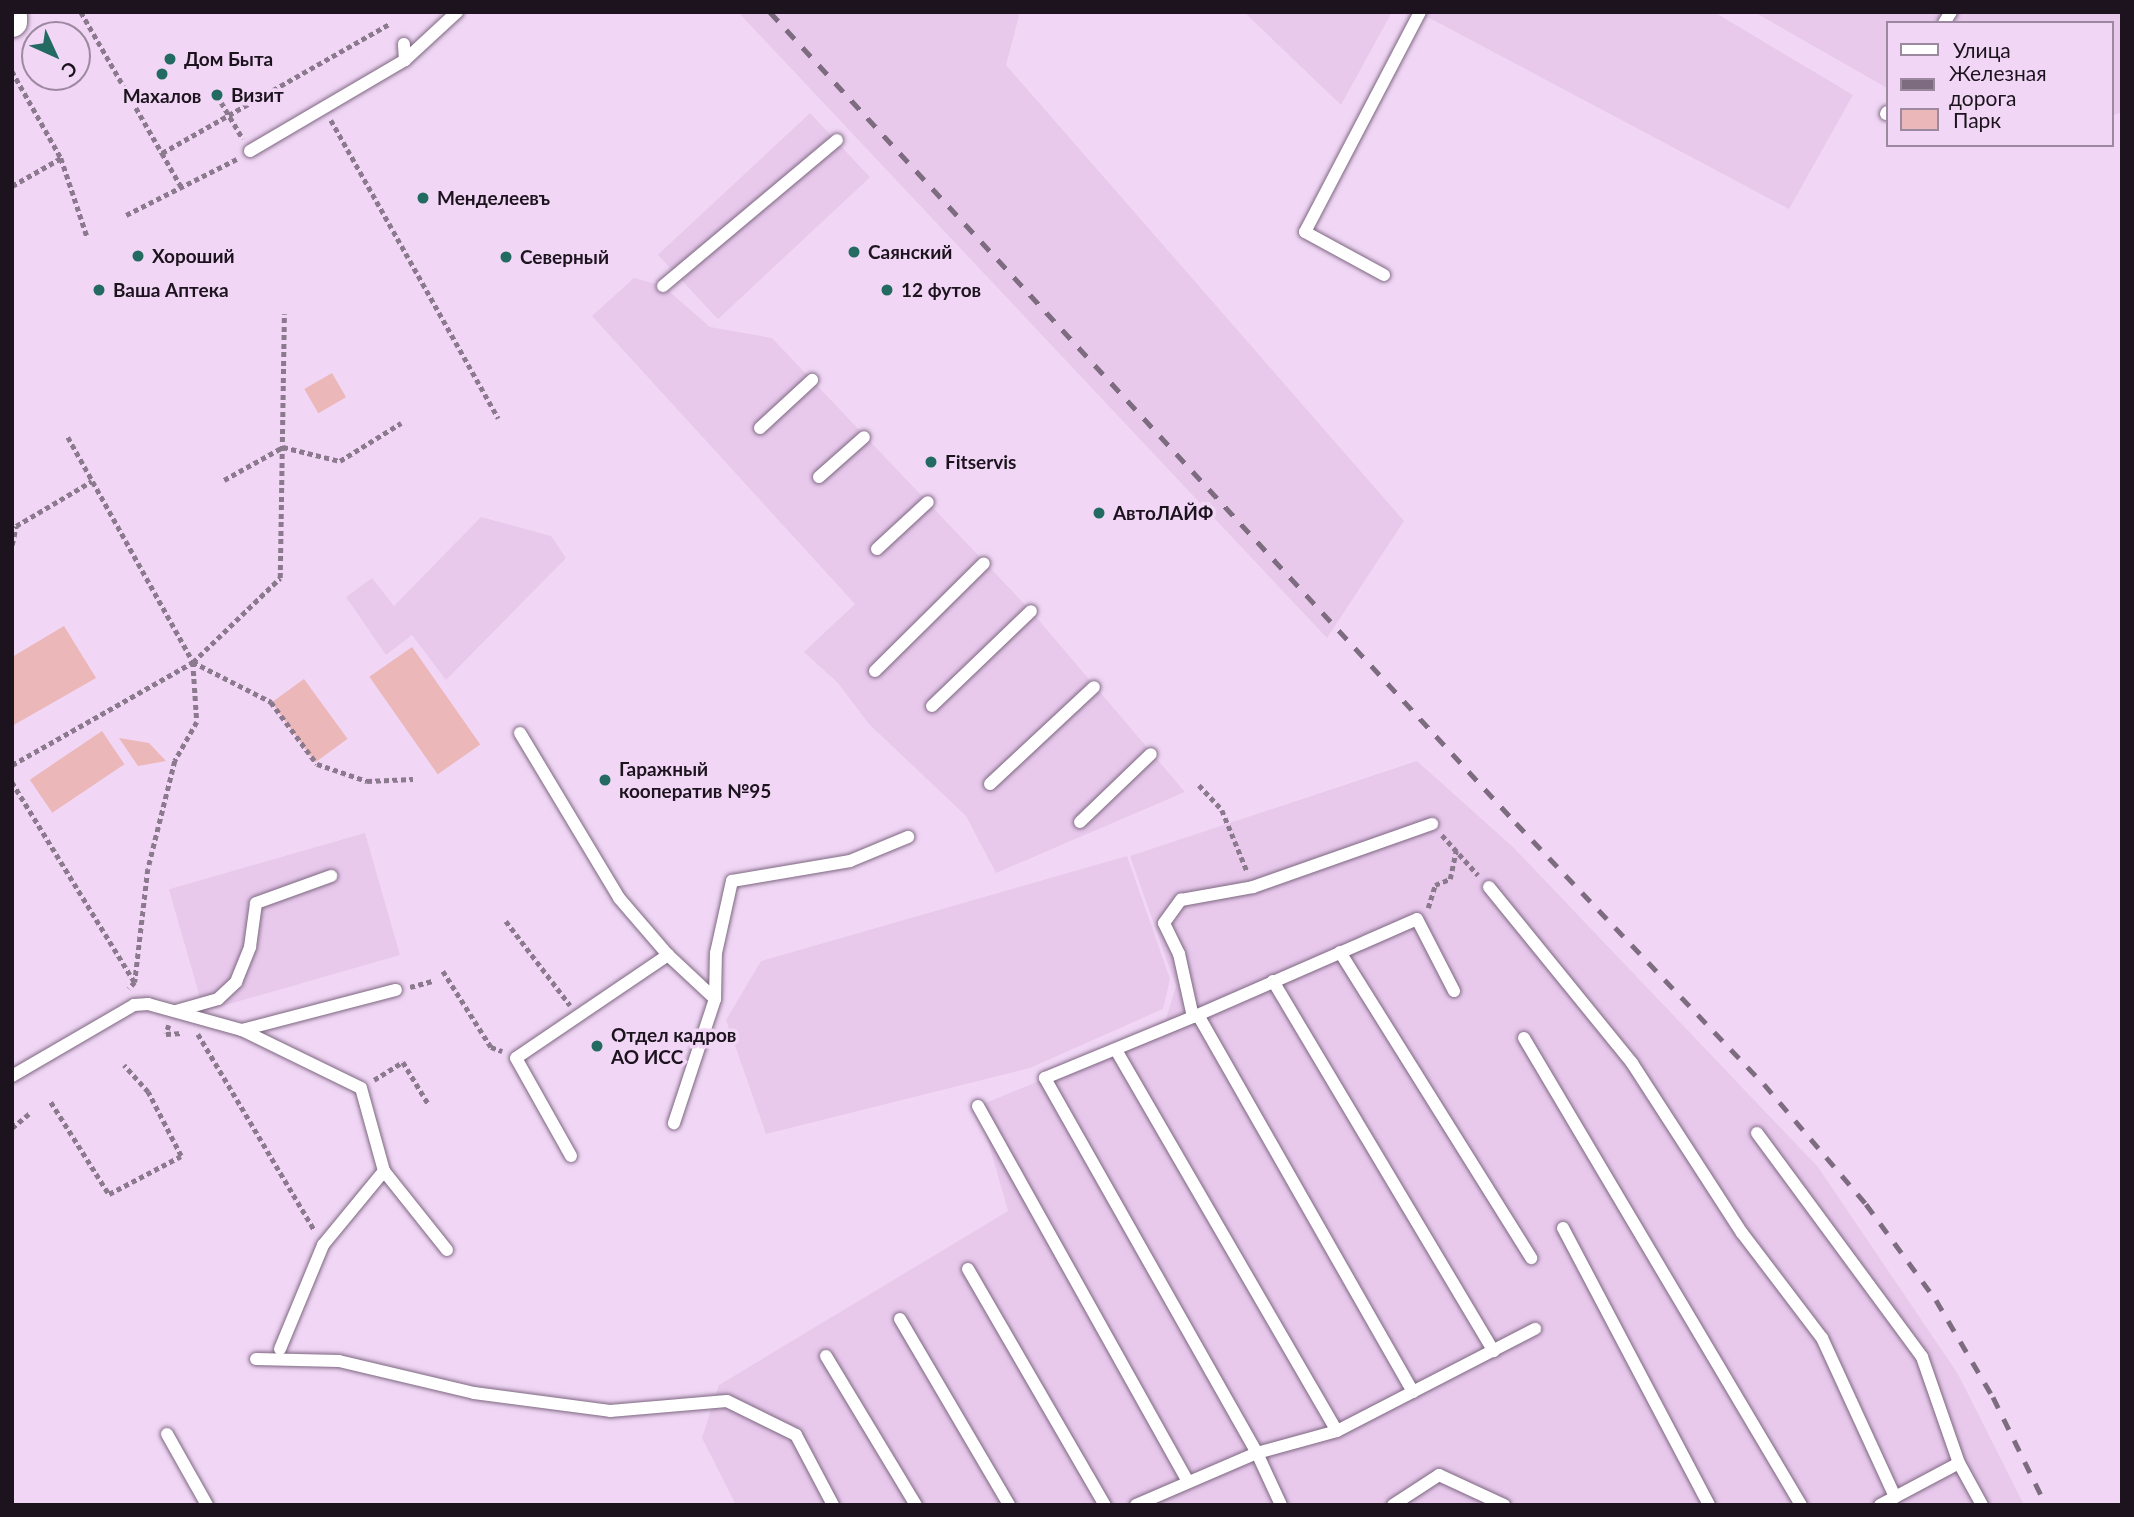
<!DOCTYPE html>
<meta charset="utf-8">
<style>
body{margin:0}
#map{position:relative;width:2134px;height:1517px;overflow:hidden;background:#f1d7f5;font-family:Lato,sans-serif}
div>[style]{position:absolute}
.built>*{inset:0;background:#e8c9ec;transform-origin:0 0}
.green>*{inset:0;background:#ebb7b8;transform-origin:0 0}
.path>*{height:4.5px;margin-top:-2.25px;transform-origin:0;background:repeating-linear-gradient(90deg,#8b798e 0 5px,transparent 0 8.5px)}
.roads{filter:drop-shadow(0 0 2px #7d6781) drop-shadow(0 0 2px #7d6781)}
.service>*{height:12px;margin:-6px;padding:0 6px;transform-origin:6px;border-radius:6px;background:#fff}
.tertiary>*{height:30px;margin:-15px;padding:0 15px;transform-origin:15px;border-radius:15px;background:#fff}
.rail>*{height:5px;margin-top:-2.5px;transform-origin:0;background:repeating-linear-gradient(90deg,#7d6c80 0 12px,transparent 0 24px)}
.dots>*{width:19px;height:19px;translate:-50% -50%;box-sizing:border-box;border:4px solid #f1d7f5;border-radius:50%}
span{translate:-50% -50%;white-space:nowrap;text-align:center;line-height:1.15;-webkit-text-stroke:7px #f1d7f5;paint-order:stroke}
.poi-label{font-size:19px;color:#1c131e;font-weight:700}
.left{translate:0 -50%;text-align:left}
.frame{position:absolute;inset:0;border:14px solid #1c131e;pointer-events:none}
.legend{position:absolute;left:1886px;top:21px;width:228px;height:126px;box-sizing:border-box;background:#f1d7f5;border:2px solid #9c899f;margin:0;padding:9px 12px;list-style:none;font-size:21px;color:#1c131e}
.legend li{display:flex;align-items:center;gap:14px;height:35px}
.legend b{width:35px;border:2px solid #9c899f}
.north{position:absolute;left:21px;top:21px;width:70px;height:70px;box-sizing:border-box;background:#f1d7f5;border:2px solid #9c899f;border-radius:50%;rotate:135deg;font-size:19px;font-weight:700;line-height:28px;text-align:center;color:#1c131e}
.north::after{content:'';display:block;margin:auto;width:24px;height:32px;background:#236b62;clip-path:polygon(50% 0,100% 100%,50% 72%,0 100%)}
</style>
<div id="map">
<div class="built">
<i style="clip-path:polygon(738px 12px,1020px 12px,1006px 65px,1404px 521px,1327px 638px)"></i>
<i style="clip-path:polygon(1244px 12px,1392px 12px,1341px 105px)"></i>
<i style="clip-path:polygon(1418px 12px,1714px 12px,1853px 95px,1789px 209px)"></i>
<i style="clip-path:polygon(1754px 12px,2122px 12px,2122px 112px,2111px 116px,2111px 23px,1887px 23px,1887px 88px)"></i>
<i style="left:810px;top:113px;width:88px;height:208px;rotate:47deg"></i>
<i style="clip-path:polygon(634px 278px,663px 286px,710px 327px,772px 338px,1031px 611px,1185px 792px,996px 873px,966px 816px,869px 724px,838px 683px,804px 652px,855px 604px,592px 316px)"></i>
<i style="clip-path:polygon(481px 517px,551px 536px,566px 558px,446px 680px,412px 635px,386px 655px,346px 597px,372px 578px,394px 606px)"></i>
<i style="clip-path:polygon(1417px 761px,1513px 847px,1818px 1167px,1958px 1374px,2024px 1505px,736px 1505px,702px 1438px,719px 1385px,1008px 1211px,978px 1106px,1116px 1050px,1166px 1019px,1176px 986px,1130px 856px)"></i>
<i style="left:365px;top:833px;width:127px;height:204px;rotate:74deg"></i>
<i style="clip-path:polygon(1127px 856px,1170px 979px,1163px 1009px,1030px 1068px,766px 1134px,726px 1020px,761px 961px)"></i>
</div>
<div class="green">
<i style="left:332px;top:373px;width:28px;height:32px;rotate:60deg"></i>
<i style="clip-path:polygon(64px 626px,96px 678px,12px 726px,12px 657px)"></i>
<i style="left:412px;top:647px;width:119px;height:52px;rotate:55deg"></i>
<i style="left:304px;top:679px;width:74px;height:40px;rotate:54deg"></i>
<i style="left:102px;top:731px;width:40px;height:87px;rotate:56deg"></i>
<i style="clip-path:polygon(119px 738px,149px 743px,166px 761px,138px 766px)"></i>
</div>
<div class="path">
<i style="left:81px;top:12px;width:163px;rotate:60.1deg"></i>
<i style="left:162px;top:153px;width:263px;rotate:-29.6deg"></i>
<i style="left:12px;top:71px;width:100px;rotate:60.6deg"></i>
<i style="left:61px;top:158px;width:82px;rotate:71.6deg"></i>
<i style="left:217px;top:95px;width:51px;rotate:59.4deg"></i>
<i style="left:331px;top:120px;width:342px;rotate:60.7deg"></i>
<i style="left:162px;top:153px;width:40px;rotate:60.3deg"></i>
<i style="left:12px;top:186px;width:56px;rotate:-29.7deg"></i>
<i style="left:126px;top:215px;width:124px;rotate:-26.8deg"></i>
<i style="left:68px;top:437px;width:257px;rotate:60.9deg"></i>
<i style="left:193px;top:662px;width:60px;rotate:86.2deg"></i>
<i style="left:197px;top:722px;width:45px;rotate:119.4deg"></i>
<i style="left:175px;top:761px;width:111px;rotate:104deg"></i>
<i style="left:148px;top:869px;width:114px;rotate:96.6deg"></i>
<i style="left:135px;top:982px;width:9px;rotate:131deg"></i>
<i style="left:224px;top:480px;width:68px;rotate:-29.2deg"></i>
<i style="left:283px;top:447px;width:59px;rotate:13.8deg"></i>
<i style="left:340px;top:461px;width:72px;rotate:-31.9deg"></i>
<i style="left:12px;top:545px;width:19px;rotate:-78deg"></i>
<i style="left:16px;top:526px;width:88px;rotate:-30.6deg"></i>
<i style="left:193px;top:662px;width:88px;rotate:27.1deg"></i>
<i style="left:271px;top:702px;width:77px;rotate:53.4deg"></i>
<i style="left:317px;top:764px;width:53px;rotate:18.8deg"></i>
<i style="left:367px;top:781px;width:46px;rotate:-2.5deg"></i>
<i style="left:12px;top:765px;width:208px;rotate:-29.6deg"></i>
<i style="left:193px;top:662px;width:121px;rotate:-44deg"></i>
<i style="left:280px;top:578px;width:264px;rotate:-89.1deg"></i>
<i style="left:12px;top:782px;width:233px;rotate:58.5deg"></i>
<i style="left:1199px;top:785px;width:34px;rotate:47deg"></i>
<i style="left:1222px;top:810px;width:66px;rotate:67.7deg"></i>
<i style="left:1442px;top:835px;width:54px;rotate:48deg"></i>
<i style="left:1428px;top:908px;width:24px;rotate:-73deg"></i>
<i style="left:1435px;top:885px;width:16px;rotate:-22deg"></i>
<i style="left:1450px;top:879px;width:29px;rotate:-78deg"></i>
<i style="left:506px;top:921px;width:106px;rotate:52.7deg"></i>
<i style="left:443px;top:971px;width:90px;rotate:57.7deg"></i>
<i style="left:491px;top:1047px;width:12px;rotate:20deg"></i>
<i style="left:410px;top:987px;width:24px;rotate:-15deg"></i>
<i style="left:169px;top:1025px;width:9px;rotate:108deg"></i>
<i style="left:166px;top:1034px;width:17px;rotate:-3deg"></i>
<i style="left:198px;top:1034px;width:229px;rotate:59.3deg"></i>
<i style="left:374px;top:1080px;width:34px;rotate:-32deg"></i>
<i style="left:403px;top:1062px;width:50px;rotate:58.8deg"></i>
<i style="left:51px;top:1102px;width:109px;rotate:57.8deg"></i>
<i style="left:109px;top:1194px;width:81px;rotate:-27.8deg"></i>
<i style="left:181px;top:1156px;width:72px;rotate:-117.3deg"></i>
<i style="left:148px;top:1092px;width:36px;rotate:-132deg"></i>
<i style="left:12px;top:1128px;width:23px;rotate:-40deg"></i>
</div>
<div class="roads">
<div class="service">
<i style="left:1944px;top:23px;width:13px;rotate:-58deg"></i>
<i style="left:405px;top:60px;width:71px;rotate:-42.7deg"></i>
<i style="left:1886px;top:114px;width:2px;rotate:-63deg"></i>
<i style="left:250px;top:151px;width:180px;rotate:-30.4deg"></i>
<i style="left:405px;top:60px;width:16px;rotate:-94deg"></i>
<i style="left:1384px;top:275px;width:90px;rotate:-151.4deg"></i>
<i style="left:1305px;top:232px;width:248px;rotate:-62.4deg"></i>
<i style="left:663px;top:286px;width:227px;rotate:-40deg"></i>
<i style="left:760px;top:428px;width:71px;rotate:-42.7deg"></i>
<i style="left:819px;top:477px;width:60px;rotate:-41.6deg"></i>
<i style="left:877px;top:549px;width:69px;rotate:-42.7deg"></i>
<i style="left:875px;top:671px;width:153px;rotate:-44.7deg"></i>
<i style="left:932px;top:706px;width:137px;rotate:-43.8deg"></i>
<i style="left:520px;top:733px;width:192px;rotate:59deg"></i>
<i style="left:619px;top:898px;width:75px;rotate:49.3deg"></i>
<i style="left:668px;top:955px;width:64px;rotate:43.1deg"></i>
<i style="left:715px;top:999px;width:131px;rotate:108.3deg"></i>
<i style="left:990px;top:784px;width:142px;rotate:-43deg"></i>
<i style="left:1080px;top:822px;width:98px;rotate:-43.8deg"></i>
<i style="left:1489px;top:887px;width:227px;rotate:50.9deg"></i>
<i style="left:1632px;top:1063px;width:202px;rotate:57.1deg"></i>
<i style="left:1742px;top:1233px;width:132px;rotate:52.7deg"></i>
<i style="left:1822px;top:1338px;width:175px;rotate:65.3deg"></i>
<i style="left:1340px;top:952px;width:361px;rotate:58deg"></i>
<i style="left:1273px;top:981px;width:431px;rotate:59.2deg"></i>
<i style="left:715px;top:999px;width:46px;rotate:-88.8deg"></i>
<i style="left:716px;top:953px;width:74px;rotate:-77.5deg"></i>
<i style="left:732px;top:881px;width:120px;rotate:-9.6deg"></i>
<i style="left:850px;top:861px;width:63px;rotate:-22.5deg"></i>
<i style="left:176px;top:1011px;width:44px;rotate:-15.9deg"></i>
<i style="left:218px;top:999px;width:25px;rotate:-43deg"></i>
<i style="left:236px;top:982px;width:38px;rotate:-68deg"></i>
<i style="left:250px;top:947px;width:44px;rotate:-82.2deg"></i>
<i style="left:256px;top:903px;width:80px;rotate:-19.8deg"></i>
<i style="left:1198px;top:1015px;width:434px;rotate:60.3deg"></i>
<i style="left:1193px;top:1017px;width:244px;rotate:-23.6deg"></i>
<i style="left:1417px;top:919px;width:81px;rotate:62.8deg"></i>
<i style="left:242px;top:1030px;width:132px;rotate:26deg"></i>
<i style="left:361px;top:1088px;width:86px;rotate:74.5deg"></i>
<i style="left:384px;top:1171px;width:101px;rotate:51.4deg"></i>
<i style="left:1524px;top:1038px;width:543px;rotate:59.33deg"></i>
<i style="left:1116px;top:1050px;width:440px;rotate:59.9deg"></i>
<i style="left:12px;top:1076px;width:141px;rotate:-30.2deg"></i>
<i style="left:134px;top:1005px;width:14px;rotate:-4deg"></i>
<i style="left:148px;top:1004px;width:98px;rotate:15.5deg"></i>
<i style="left:242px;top:1030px;width:159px;rotate:-14.6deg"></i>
<i style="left:978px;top:1106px;width:428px;rotate:60.8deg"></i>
<i style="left:1757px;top:1133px;width:278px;rotate:53.6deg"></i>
<i style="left:1922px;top:1357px;width:112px;rotate:70.8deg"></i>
<i style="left:571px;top:1156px;width:112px;rotate:-119.3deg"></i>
<i style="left:516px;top:1058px;width:184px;rotate:-34.1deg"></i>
<i style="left:1563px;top:1228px;width:313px;rotate:62.2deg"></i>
<i style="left:968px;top:1269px;width:273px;rotate:59.9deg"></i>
<i style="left:900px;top:1319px;width:216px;rotate:59.6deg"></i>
<i style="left:280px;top:1349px;width:113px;rotate:-67.5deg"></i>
<i style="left:323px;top:1245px;width:96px;rotate:-50.5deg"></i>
<i style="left:826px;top:1356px;width:174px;rotate:58.9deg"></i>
<i style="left:256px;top:1359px;width:83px;rotate:1.4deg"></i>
<i style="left:339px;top:1361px;width:139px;rotate:13.3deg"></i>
<i style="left:474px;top:1393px;width:137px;rotate:7.5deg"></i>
<i style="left:610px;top:1411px;width:117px;rotate:-4.9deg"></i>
<i style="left:727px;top:1401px;width:77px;rotate:26.2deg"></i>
<i style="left:796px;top:1435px;width:79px;rotate:62.1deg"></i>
<i style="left:167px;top:1434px;width:81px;rotate:60.6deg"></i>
<i style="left:1136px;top:1505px;width:132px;rotate:-23.3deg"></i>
<i style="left:1257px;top:1453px;width:83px;rotate:-15.4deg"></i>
<i style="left:1337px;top:1431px;width:223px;rotate:-27.3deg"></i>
<i style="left:1281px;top:1505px;width:57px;rotate:-114.8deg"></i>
<i style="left:1257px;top:1453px;width:431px;rotate:-119.5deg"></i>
<i style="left:1045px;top:1078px;width:160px;rotate:-22.4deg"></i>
<i style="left:1193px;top:1017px;width:65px;rotate:-102.5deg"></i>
<i style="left:1179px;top:954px;width:34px;rotate:-116deg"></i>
<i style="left:1164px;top:923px;width:29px;rotate:-54deg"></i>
<i style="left:1181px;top:900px;width:73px;rotate:-10.2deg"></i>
<i style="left:1253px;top:887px;width:190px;rotate:-19.4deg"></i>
<i style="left:1393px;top:1505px;width:55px;rotate:-33.1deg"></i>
<i style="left:1439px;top:1475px;width:72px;rotate:24.8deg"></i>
<i style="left:1880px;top:1505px;width:89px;rotate:-28deg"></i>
<i style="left:1959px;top:1463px;width:48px;rotate:61.3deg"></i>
</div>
<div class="tertiary">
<i style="left:12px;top:17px;width:5px;rotate:90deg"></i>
</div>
</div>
<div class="rail">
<i style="left:770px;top:12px;width:1102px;rotate:47.39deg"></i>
<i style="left:1516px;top:823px;width:360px;rotate:46.5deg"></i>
<i style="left:1764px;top:1084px;width:157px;rotate:49.6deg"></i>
<i style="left:1866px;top:1204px;width:119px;rotate:53.9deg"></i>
<i style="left:1936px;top:1300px;width:113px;rotate:59.6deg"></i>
<i style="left:1993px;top:1397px;width:120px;rotate:63.9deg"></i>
</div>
<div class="dots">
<i style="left:170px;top:59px;background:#236b62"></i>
<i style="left:162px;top:74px;background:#236b62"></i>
<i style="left:217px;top:95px;background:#236b62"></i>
<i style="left:423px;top:198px;background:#236b62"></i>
<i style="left:854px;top:252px;background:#236b62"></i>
<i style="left:138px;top:256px;background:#236b62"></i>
<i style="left:506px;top:257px;background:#236b62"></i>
<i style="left:99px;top:290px;background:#236b62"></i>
<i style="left:887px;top:290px;background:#236b62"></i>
<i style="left:931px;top:462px;background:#236b62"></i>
<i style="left:1099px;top:513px;background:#236b62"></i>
<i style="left:605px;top:780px;background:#236b62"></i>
<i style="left:597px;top:1046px;background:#236b62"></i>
</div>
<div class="poi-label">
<span class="left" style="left:184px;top:59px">Дом Быта</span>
<span class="left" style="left:231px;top:95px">Визит</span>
<span style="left:162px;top:96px">Махалов</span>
<span class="left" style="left:437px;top:198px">Менделеевъ</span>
<span class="left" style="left:868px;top:252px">Саянский</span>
<span class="left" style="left:152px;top:256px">Хороший</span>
<span class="left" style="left:520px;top:257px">Северный</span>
<span class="left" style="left:113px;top:290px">Ваша Аптека</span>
<span class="left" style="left:901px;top:290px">12 футов</span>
<span class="left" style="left:945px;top:462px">Fitservis</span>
<span class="left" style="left:1113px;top:513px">АвтоЛАЙФ</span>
<span class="left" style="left:619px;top:780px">Гаражный<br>кооператив №95</span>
<span class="left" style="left:611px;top:1046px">Отдел кадров<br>АО ИСС</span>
</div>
<div class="frame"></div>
<ul class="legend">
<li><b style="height:9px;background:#fff"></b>Улица</li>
<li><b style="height:9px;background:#7d6c80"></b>Железная дорога</li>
<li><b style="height:19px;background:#ebb7b8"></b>Парк</li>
</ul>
<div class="north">С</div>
</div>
